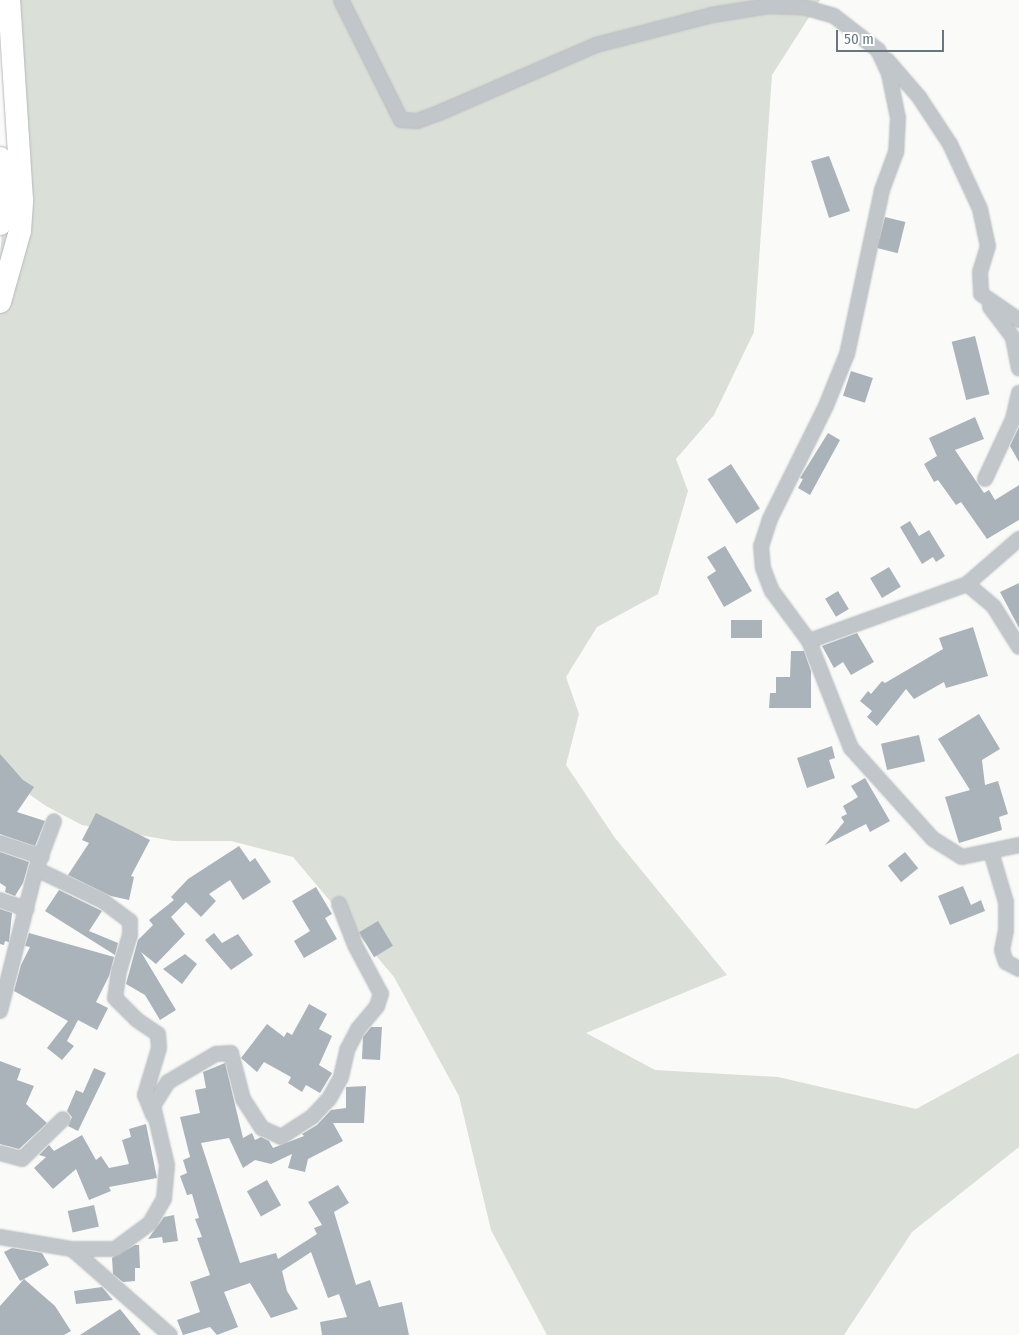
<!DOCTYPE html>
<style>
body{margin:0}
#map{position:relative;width:1019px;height:1335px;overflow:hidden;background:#fafaf8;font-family:"Fira Sans Condensed",sans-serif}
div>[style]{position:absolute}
.green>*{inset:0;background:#dadfd7}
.building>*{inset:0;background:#aab3b9;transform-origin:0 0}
.roads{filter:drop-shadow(0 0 1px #b5babe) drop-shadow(0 0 1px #b5babe)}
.minor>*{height:14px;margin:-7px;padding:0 7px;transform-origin:7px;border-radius:7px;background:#c1c6ca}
.primary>*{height:22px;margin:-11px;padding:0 11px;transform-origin:11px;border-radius:11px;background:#fff}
span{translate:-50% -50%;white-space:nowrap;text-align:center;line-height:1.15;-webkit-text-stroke:5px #fff;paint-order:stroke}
.scale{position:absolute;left:836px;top:30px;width:108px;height:22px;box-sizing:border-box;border:2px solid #667782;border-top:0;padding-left:6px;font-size:15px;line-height:18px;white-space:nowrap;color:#667782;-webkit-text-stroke:4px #fff;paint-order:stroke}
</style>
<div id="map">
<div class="green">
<i style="clip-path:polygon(10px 0,820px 0,772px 75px,754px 332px,714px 415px,676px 459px,688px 491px,658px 594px,597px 627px,566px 677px,579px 714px,566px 765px,615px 838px,727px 975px,586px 1033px,655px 1070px,778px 1077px,916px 1109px,1019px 1053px,1019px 1147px,912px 1232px,844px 1335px,547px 1335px,491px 1230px,459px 1096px,394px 977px,293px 857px,231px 841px,174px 841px,82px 825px,46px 806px,0 774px,0 255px,19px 41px)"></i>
</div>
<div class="building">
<i style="clip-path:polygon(829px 156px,850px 211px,829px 218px,811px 161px)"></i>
<i style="left:885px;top:217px;width:21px;height:32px;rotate:14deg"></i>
<i style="left:975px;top:336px;width:60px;height:24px;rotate:76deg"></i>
<i style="left:851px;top:371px;width:23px;height:26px;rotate:18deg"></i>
<i style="clip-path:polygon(975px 417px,984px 439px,955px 450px,984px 493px,989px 490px,995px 500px,1019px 485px,1019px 520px,987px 539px,961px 502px,956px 505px,938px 480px,934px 482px,924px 464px,937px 456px,929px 438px)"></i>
<i style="clip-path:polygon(1019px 427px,1019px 462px,1010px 446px)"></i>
<i style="clip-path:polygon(828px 433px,840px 440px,810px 495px,798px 488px,803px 479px,800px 478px)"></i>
<i style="left:731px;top:464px;width:53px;height:28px;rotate:57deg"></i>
<i style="clip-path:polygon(910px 521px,919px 536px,929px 530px,945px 556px,936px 562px,933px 557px,922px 564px,900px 527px)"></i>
<i style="clip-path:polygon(725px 546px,752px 591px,724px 607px,707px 577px,716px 571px,707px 557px)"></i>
<i style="left:889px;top:567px;width:23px;height:22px;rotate:59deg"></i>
<i style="clip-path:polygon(1019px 583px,1019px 628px,1000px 592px)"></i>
<i style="left:838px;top:591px;width:21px;height:15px;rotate:59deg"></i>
<i style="left:731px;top:620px;width:31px;height:18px"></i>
<i style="clip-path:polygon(973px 627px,988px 676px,946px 688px,944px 682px,914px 699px,906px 689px,877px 726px,867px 717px,872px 711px,860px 701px,868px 691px,871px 694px,882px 681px,885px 683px,943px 649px,939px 638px)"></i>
<i style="clip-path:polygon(857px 633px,874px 662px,851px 675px,843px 662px,834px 668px,822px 646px)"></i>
<i style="clip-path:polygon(791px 651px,804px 651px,811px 671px,811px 708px,769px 708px,770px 693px,776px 693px,776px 677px,790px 677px)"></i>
<i style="clip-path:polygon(979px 714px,1000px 749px,982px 760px,985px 785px,998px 781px,1008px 814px,999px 817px,1002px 830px,959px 843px,945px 797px,970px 790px,938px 739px)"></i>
<i style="left:919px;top:735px;width:27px;height:39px;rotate:77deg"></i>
<i style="clip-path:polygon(832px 746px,835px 758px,829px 760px,835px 778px,807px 788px,797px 758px)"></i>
<i style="clip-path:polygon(0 754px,23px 780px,34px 787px,17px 812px,45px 821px,35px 846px,0 834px)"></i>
<i style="clip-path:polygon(865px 778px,890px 821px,870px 832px,866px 824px,825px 845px,844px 822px,841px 817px,847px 814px,843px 806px,858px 797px,851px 786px)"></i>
<i style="clip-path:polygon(96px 813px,150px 840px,131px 876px,134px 877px,129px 900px,111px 896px,68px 875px,89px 843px,82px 840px)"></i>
<i style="clip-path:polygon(239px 846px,250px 862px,255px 858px,271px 882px,243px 900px,230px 880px,209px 894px,216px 901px,201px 917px,186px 902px,171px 917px,185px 934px,156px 964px,141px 952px,176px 1010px,160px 1020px,145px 995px,126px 984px,138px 940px,153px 925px,149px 920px,174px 900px,171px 897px,188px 879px)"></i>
<i style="clip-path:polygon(0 852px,29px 862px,23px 883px,15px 896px,5px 892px,6px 887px,0 883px)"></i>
<i style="left:905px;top:852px;width:21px;height:22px;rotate:51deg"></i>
<i style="clip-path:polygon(963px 886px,971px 905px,981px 900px,985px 911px,950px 925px,938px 896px)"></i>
<i style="clip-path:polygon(316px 887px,332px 914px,325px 918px,337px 939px,304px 958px,294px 941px,310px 931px,292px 901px)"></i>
<i style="clip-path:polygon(59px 890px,102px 911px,89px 931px,118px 943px,115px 955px,45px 911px)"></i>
<i style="clip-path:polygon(0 909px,12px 913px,9px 942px,5px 941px,4px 945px,0 944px)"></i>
<i style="left:378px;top:921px;width:29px;height:22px;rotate:59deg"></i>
<i style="clip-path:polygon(29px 933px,114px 957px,109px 976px,96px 1002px,108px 1008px,97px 1030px,78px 1020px,67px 1041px,74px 1046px,62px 1060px,47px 1048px,68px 1021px,14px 991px,21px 965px,30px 947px,25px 946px)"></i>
<i style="clip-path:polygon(214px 933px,222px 943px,238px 934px,253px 955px,231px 970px,205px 940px)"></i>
<i style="clip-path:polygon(185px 954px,197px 964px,182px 984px,163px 969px)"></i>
<i style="clip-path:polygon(309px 1004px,327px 1014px,319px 1029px,332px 1036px,319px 1065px,332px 1073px,320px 1093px,306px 1085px,302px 1092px,288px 1083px,291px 1077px,264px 1062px,257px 1072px,241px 1058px,267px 1024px,284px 1037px,287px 1032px,292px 1035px)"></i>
<i style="clip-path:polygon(371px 1027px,382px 1027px,380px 1060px,362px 1059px,363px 1037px)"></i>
<i style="clip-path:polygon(0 1061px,21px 1069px,17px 1080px,34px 1086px,26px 1104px,47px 1123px,19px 1149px,0 1144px)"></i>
<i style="clip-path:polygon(225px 1063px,243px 1138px,252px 1133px,255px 1140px,261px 1137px,269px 1141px,273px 1148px,304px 1136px,302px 1134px,317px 1125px,331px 1110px,346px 1108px,346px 1087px,366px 1086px,364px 1123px,333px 1123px,343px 1141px,308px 1159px,305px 1172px,288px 1168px,292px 1154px,271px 1164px,255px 1160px,243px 1168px,229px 1138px,201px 1143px,240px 1263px,276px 1253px,278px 1259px,317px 1234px,314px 1228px,322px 1225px,308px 1202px,338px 1185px,349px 1203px,334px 1212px,356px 1285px,370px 1280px,379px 1307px,402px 1302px,409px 1335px,322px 1335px,320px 1322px,347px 1317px,339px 1294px,328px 1298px,311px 1252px,282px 1271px,287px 1291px,298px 1309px,271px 1318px,250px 1283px,224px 1292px,238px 1327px,217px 1335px,210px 1327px,183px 1335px,177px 1320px,200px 1312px,190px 1282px,210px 1275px,197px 1238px,202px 1237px,195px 1219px,199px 1218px,192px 1194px,187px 1195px,180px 1176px,187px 1173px,183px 1160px,190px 1157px,180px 1117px,200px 1113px,195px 1090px,206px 1088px,203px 1072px)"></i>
<i style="clip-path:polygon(94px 1068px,106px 1073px,78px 1131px,68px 1126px,72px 1117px,67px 1111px,76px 1090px,83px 1093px)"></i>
<i style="clip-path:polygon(146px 1124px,157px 1178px,109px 1187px,111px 1191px,89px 1200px,76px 1169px,53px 1189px,34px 1168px,46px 1157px,39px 1155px,49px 1145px,54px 1151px,82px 1135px,96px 1160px,101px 1156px,109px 1168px,129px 1164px,122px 1140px,131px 1137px,129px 1129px)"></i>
<i style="left:267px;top:1180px;width:29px;height:23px;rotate:61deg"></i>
<i style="left:94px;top:1205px;width:22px;height:27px;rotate:77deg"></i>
<i style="clip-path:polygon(174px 1215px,178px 1241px,163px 1243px,162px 1237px,148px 1239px,164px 1217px)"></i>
<i style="clip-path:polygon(135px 1245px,139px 1245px,140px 1268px,135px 1268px,135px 1281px,123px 1282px,113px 1274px,112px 1258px)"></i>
<i style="clip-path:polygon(12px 1248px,42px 1253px,49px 1265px,24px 1279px,55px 1306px,71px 1331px,64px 1335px,0 1335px,0 1306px,24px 1279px,20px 1281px,4px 1252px)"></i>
<i style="clip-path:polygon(102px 1287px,113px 1300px,76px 1304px,74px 1291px)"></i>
<i style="clip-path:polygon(120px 1309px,141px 1335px,80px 1335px)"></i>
</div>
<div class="roads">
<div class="minor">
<i style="left:341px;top:0;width:134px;rotate:63.4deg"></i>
<i style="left:401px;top:120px;width:16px;rotate:4deg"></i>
<i style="left:417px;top:121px;width:23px;rotate:-20deg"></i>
<i style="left:439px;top:113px;width:171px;rotate:-23.4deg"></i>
<i style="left:596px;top:45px;width:120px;rotate:-14.5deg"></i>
<i style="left:712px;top:15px;width:57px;rotate:-9.1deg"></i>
<i style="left:768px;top:6px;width:35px;rotate:2deg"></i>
<i style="left:803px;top:7px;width:32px;rotate:16deg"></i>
<i style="left:834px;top:16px;width:56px;rotate:37.7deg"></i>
<i style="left:878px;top:50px;width:26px;rotate:65deg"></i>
<i style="left:889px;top:74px;width:45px;rotate:78.4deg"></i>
<i style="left:898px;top:118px;width:34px;rotate:93deg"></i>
<i style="left:896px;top:152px;width:40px;rotate:110.2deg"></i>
<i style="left:882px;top:190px;width:168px;rotate:102deg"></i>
<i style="left:847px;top:354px;width:56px;rotate:112deg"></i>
<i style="left:826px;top:406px;width:126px;rotate:116.4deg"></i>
<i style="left:770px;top:519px;width:28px;rotate:108deg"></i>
<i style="left:761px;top:546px;width:22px;rotate:85deg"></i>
<i style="left:763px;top:568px;width:25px;rotate:69deg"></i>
<i style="left:772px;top:591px;width:62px;rotate:53.5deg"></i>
<i style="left:809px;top:641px;width:115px;rotate:68.6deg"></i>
<i style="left:851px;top:748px;width:122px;rotate:48deg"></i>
<i style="left:933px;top:839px;width:34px;rotate:32deg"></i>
<i style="left:962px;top:857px;width:58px;rotate:-11.9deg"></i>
<i style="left:887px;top:60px;width:49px;rotate:49.1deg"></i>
<i style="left:919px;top:97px;width:56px;rotate:56.6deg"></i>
<i style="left:950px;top:144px;width:72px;rotate:65.2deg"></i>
<i style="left:980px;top:209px;width:38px;rotate:78deg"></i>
<i style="left:988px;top:246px;width:27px;rotate:107deg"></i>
<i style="left:980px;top:272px;width:22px;rotate:87deg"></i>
<i style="left:981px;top:294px;width:46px;rotate:34.4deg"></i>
<i style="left:990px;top:307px;width:39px;rotate:53deg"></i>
<i style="left:1013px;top:338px;width:31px;rotate:79deg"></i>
<i style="left:985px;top:479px;width:66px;rotate:-65deg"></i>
<i style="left:1013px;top:419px;width:27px;rotate:-77deg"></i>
<i style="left:967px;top:584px;width:35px;rotate:40deg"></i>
<i style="left:994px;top:607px;width:47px;rotate:58deg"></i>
<i style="left:809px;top:641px;width:168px;rotate:-19.8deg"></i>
<i style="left:967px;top:584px;width:69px;rotate:-40.9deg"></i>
<i style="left:0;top:843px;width:44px;rotate:18.4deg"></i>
<i style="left:991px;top:852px;width:52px;rotate:73.3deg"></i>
<i style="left:1006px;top:902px;width:28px;rotate:90deg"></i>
<i style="left:1006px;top:930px;width:20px;rotate:101deg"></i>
<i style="left:1002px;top:950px;width:13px;rotate:72deg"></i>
<i style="left:1006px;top:962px;width:15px;rotate:28deg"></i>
<i style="left:36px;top:869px;width:74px;rotate:25.5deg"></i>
<i style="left:103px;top:901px;width:34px;rotate:37deg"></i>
<i style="left:130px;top:921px;width:14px;rotate:90deg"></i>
<i style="left:130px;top:935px;width:37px;rotate:107deg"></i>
<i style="left:119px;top:970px;width:28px;rotate:98deg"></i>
<i style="left:115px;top:998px;width:31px;rotate:45deg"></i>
<i style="left:137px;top:1020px;width:25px;rotate:34deg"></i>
<i style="left:158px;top:1034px;width:14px;rotate:86deg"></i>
<i style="left:159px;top:1048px;width:49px;rotate:106.6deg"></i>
<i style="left:145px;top:1095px;width:22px;rotate:68deg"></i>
<i style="left:0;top:900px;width:28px;rotate:19deg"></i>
<i style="left:0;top:1011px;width:146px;rotate:-75.8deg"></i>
<i style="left:36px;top:869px;width:51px;rotate:-69.4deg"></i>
<i style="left:0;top:1153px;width:23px;rotate:15deg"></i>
<i style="left:22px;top:1159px;width:57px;rotate:-44.3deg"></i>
<i style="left:0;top:1237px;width:73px;rotate:9.5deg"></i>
<i style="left:72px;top:1249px;width:130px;rotate:41.3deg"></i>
<i style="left:72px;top:1249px;width:43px"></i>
<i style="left:115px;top:1249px;width:44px;rotate:-36.6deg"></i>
<i style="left:150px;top:1223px;width:28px;rotate:-60deg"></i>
<i style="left:164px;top:1199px;width:34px;rotate:-85deg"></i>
<i style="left:167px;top:1165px;width:61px;rotate:-103.3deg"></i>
<i style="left:153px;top:1106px;width:28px;rotate:-58deg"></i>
<i style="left:168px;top:1082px;width:56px;rotate:-30.3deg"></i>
<i style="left:216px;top:1054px;width:15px;rotate:-4deg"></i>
<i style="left:231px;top:1053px;width:48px;rotate:75.4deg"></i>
<i style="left:243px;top:1099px;width:35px;rotate:57deg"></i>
<i style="left:262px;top:1128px;width:21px;rotate:25deg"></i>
<i style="left:281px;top:1137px;width:37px;rotate:-33deg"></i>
<i style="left:312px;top:1117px;width:25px;rotate:-47deg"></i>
<i style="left:329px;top:1099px;width:25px;rotate:-61deg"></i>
<i style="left:341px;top:1077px;width:28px;rotate:-77deg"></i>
<i style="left:347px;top:1050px;width:24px;rotate:-62deg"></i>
<i style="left:358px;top:1029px;width:30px;rotate:-50deg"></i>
<i style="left:377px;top:1006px;width:13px;rotate:-72deg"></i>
<i style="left:381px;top:994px;width:55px;rotate:-118deg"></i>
<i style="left:355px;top:945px;width:44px;rotate:-111.3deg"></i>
</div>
<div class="primary">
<i style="left:0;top:158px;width:66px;rotate:90deg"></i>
<i style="left:0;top:302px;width:74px;rotate:-74.3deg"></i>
<i style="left:20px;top:231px;width:31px;rotate:-86deg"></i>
<i style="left:22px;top:200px;width:200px;rotate:-93.7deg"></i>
</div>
</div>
<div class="scale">50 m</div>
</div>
